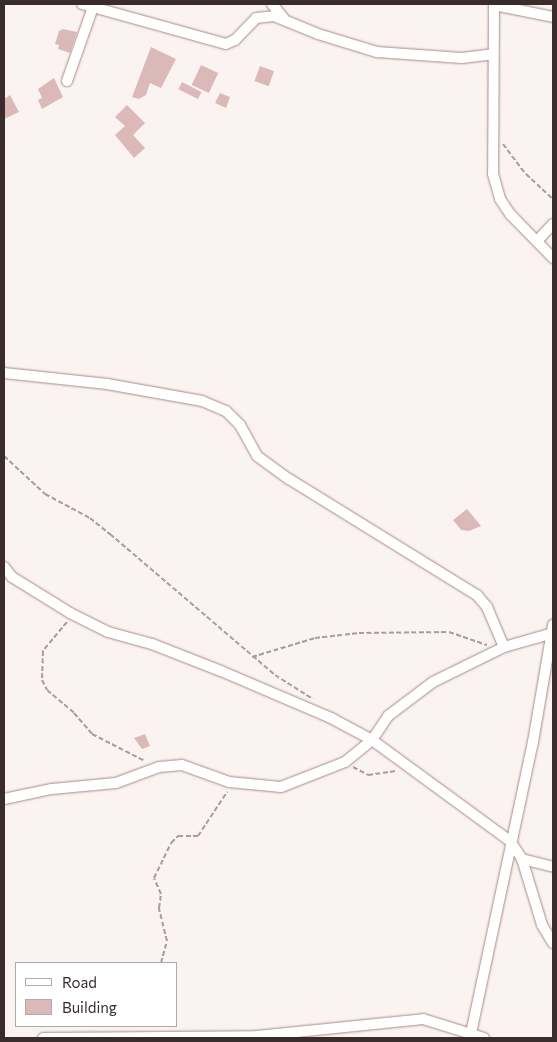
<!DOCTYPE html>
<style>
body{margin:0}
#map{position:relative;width:557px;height:1042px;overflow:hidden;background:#faf3f2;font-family:Commissioner,sans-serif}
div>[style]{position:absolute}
.building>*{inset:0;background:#dcb9b9;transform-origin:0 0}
.path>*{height:2px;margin-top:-1px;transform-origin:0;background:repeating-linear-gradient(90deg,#a79d9d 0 5px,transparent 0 7.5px)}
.roads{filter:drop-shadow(0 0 1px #a98988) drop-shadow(0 0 1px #a98988)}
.minor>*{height:10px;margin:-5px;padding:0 5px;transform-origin:5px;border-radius:5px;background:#fff}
span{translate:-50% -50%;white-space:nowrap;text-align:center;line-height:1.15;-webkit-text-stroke:4.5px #fff;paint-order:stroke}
.frame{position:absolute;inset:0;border:5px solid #3a2c2c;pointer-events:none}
.legend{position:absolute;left:15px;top:962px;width:162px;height:65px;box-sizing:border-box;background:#fff;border:1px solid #b0abab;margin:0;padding:6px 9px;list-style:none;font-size:15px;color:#3a2c2c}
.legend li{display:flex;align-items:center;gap:10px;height:25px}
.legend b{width:25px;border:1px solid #b0abab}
</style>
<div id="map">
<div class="building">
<i style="clip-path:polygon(63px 29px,77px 32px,70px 53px,58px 49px,59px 45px,55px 44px,59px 31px)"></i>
<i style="clip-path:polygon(151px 47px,176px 59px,161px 88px,150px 83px,146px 95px,139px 99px,132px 97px)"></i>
<i style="left:201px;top:65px;width:19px;height:22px;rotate:25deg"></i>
<i style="left:260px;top:66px;width:15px;height:16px;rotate:20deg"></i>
<i style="clip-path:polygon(54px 78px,63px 97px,42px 109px,38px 100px,42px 98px,38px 89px)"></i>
<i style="left:182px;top:82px;width:22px;height:8px;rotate:27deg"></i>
<i style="clip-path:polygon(220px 93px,230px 97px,226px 108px,215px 103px)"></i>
<i style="clip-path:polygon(10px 95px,19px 112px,4px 119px,4px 99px)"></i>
<i style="clip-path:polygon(127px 105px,145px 123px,133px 135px,145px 148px,134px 158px,115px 135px,125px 126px,115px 117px)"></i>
<i style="clip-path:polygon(467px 509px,481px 526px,469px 531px,461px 530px,453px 520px)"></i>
<i style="clip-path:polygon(145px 734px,150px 746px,142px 749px,134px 738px)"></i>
</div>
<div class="path">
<i style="left:503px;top:144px;width:38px;rotate:53deg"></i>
<i style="left:526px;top:174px;width:37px;rotate:43deg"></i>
<i style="left:4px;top:456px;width:56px;rotate:42.8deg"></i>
<i style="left:45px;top:494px;width:51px;rotate:28.1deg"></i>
<i style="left:90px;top:518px;width:26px;rotate:39deg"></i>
<i style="left:110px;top:534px;width:217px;rotate:40.5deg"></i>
<i style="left:275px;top:675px;width:45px;rotate:32.3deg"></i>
<i style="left:67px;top:622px;width:38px;rotate:130deg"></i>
<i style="left:43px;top:651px;width:29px;rotate:92deg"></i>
<i style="left:42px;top:680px;width:11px;rotate:63deg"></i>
<i style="left:47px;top:690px;width:35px;rotate:40deg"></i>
<i style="left:74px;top:713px;width:28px;rotate:49deg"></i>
<i style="left:92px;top:734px;width:59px;rotate:27deg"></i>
<i style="left:252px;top:657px;width:66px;rotate:-16.8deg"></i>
<i style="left:315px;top:638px;width:44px;rotate:-6.5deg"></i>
<i style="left:359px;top:633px;width:90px;rotate:-0.6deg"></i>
<i style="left:449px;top:632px;width:40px;rotate:18.9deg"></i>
<i style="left:353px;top:767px;width:17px;rotate:28deg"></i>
<i style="left:368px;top:775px;width:30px;rotate:-8deg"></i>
<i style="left:161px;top:963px;width:23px;rotate:-75deg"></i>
<i style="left:167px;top:941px;width:34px;rotate:-104deg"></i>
<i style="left:159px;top:908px;width:14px;rotate:-82deg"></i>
<i style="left:161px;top:894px;width:17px;rotate:-114deg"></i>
<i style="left:154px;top:878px;width:39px;rotate:-64deg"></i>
<i style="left:171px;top:843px;width:10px;rotate:-45deg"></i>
<i style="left:178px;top:836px;width:20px"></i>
<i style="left:198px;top:836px;width:53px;rotate:-56.6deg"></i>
</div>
<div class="roads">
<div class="minor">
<i style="left:82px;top:4px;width:149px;rotate:15.5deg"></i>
<i style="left:226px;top:44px;width:10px;rotate:-24deg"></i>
<i style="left:235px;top:40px;width:30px;rotate:-46deg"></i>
<i style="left:256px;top:18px;width:18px;rotate:-6deg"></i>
<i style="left:274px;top:16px;width:48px;rotate:22.2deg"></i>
<i style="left:318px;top:34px;width:62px;rotate:17deg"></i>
<i style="left:377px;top:52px;width:85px;rotate:4deg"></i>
<i style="left:462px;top:58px;width:31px;rotate:-7deg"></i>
<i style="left:272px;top:4px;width:19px;rotate:51deg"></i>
<i style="left:494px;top:4px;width:170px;rotate:90.3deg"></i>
<i style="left:493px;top:174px;width:26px;rotate:74deg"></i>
<i style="left:500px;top:199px;width:18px;rotate:56deg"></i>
<i style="left:510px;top:214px;width:62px;rotate:45.7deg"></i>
<i style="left:494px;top:5px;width:60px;rotate:11.5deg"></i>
<i style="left:67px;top:81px;width:78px;rotate:-70.6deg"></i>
<i style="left:538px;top:240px;width:22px;rotate:-47deg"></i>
<i style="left:4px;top:373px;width:104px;rotate:6.1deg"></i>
<i style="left:107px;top:384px;width:97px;rotate:10.1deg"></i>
<i style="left:202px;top:401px;width:26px;rotate:23deg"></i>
<i style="left:226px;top:411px;width:20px;rotate:45deg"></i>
<i style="left:240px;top:425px;width:35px;rotate:61deg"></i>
<i style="left:257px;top:456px;width:39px;rotate:36deg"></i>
<i style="left:289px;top:479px;width:221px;rotate:31.7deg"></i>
<i style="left:477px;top:595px;width:16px;rotate:50deg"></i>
<i style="left:487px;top:607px;width:43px;rotate:67deg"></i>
<i style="left:4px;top:567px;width:13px;rotate:51deg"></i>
<i style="left:12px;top:577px;width:68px;rotate:31.8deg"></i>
<i style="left:70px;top:613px;width:42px;rotate:26.6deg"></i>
<i style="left:108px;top:632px;width:46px;rotate:15.3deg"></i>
<i style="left:152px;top:644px;width:74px;rotate:21.4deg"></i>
<i style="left:221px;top:671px;width:120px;rotate:23.1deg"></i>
<i style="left:331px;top:718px;width:47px;rotate:28.2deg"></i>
<i style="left:372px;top:740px;width:171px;rotate:36.2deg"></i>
<i style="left:510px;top:841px;width:22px;rotate:56deg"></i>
<i style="left:522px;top:859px;width:69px;rotate:73.1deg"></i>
<i style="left:542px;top:925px;width:21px;rotate:59deg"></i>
<i style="left:4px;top:799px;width:49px;rotate:-11.8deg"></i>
<i style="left:52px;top:789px;width:64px;rotate:-5.4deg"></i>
<i style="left:116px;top:783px;width:46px;rotate:-20.4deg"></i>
<i style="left:159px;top:767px;width:23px;rotate:-5deg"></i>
<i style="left:182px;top:765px;width:50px;rotate:19.9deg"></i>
<i style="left:229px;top:782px;width:52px;rotate:5.5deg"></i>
<i style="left:281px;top:787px;width:69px;rotate:-21.3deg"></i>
<i style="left:345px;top:762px;width:35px;rotate:-39deg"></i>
<i style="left:372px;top:740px;width:29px;rotate:-56deg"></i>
<i style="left:388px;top:716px;width:56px;rotate:-37.1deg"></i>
<i style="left:433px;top:682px;width:79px;rotate:-26.2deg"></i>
<i style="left:504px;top:647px;width:48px;rotate:-15.8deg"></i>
<i style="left:522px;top:859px;width:32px;rotate:14deg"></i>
<i style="left:43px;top:1038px;width:214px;rotate:-0.5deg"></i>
<i style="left:257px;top:1036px;width:167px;rotate:-5.8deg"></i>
<i style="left:423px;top:1019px;width:64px;rotate:17.3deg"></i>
<i style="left:470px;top:1038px;width:303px;rotate:-78deg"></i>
<i style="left:533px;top:742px;width:119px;rotate:-80.3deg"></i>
</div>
</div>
<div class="frame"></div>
<ul class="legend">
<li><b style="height:6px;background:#fff"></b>Road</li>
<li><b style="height:14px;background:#dcb9b9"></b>Building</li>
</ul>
</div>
